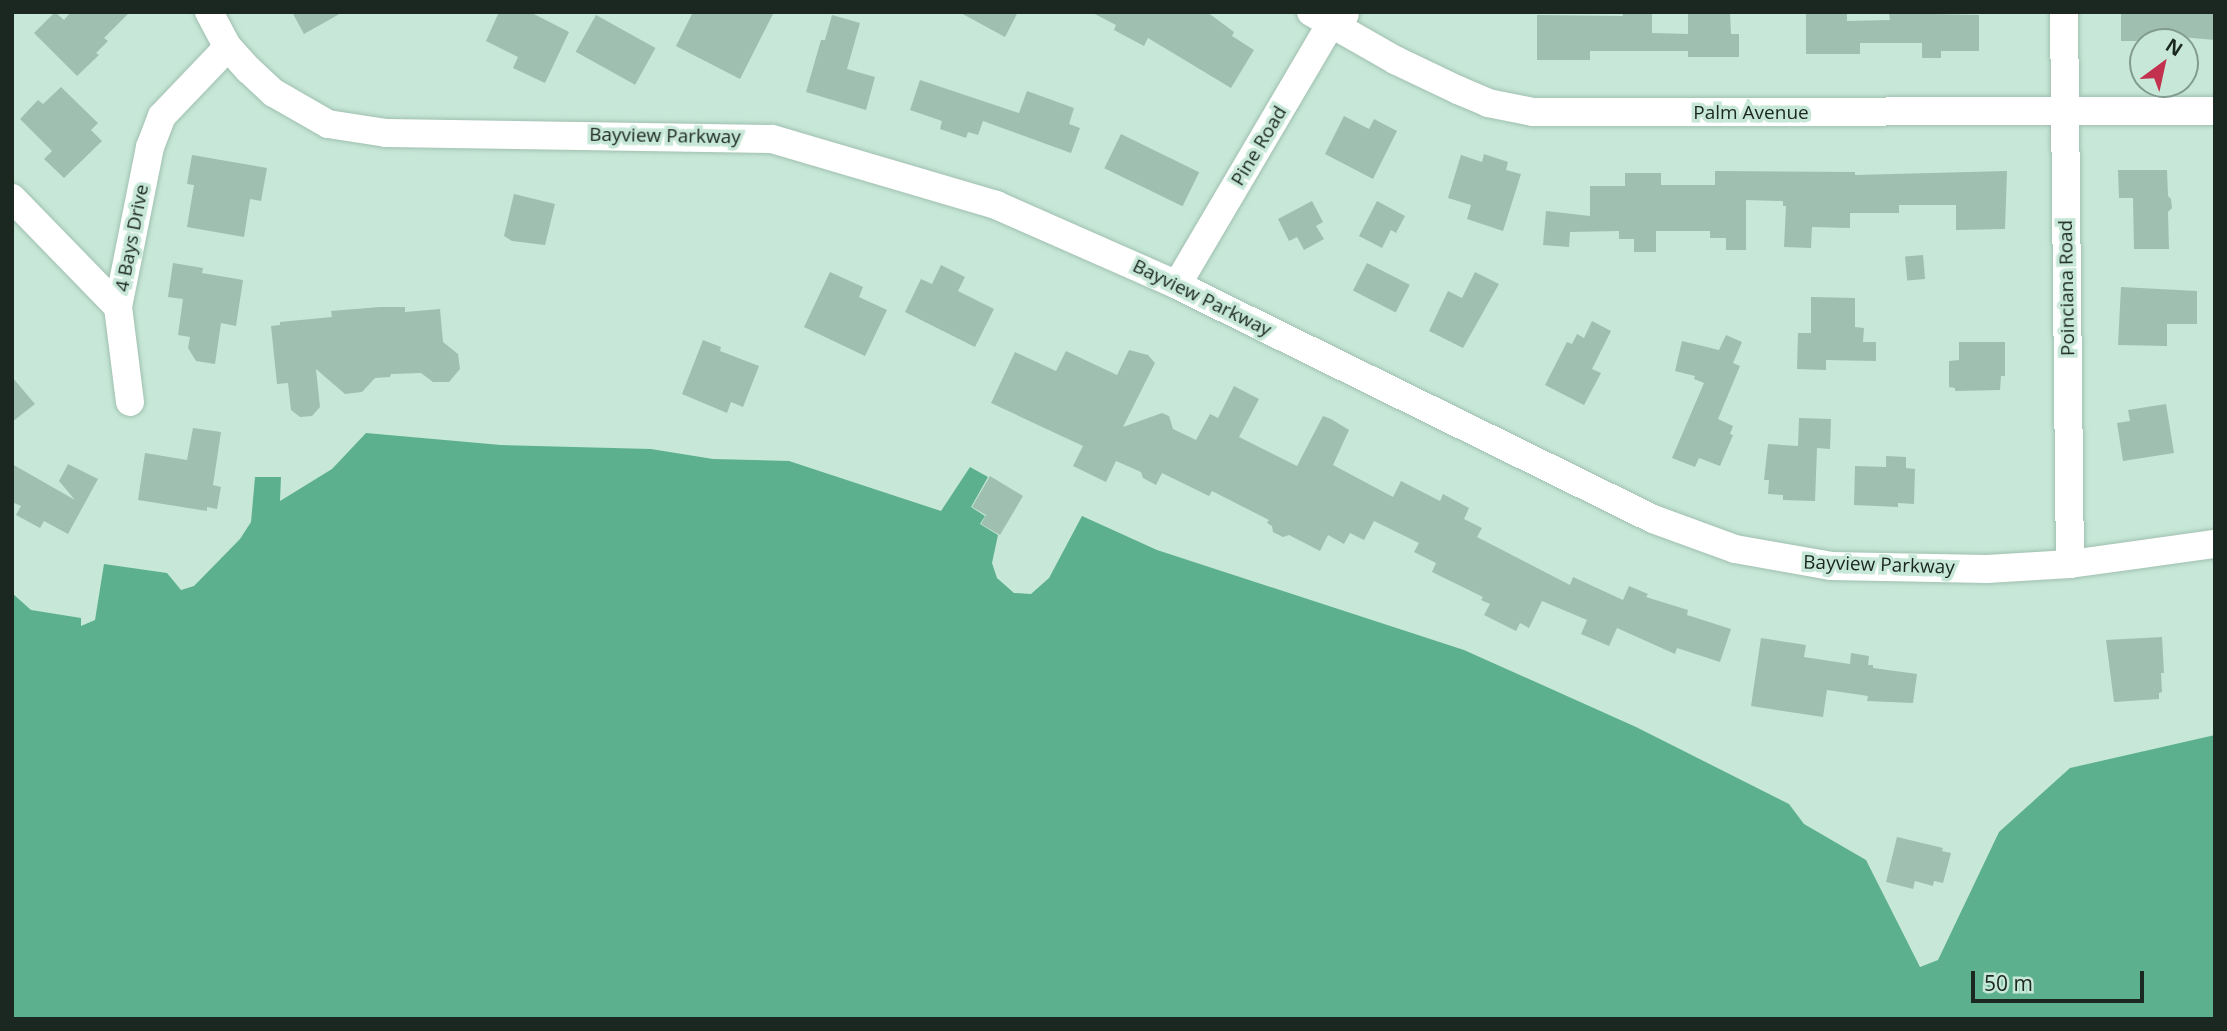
<!DOCTYPE html>
<style>
body{margin:0}
#map{position:relative;width:2227px;height:1031px;overflow:hidden;background:#c7e8d8;font-family:"Open Sans",sans-serif}
div>[style]{position:absolute}
.water>*{inset:0;background:#5db08e}
.building>*{inset:0;background:#9fbfb0;transform-origin:0 0}
.roads{filter:drop-shadow(0 0 2px #a0bfb0) drop-shadow(0 0 2px #a0bfb0)}
.street>*{height:28px;margin:-14px;padding:0 14px;transform-origin:14px;border-radius:14px;background:#fff}
span{translate:-50% -50%;white-space:nowrap;text-align:center;line-height:1.15;-webkit-text-stroke:7px #c7e8d8;paint-order:stroke}
.street-label{font-size:19px;color:#1b2721}
.frame{position:absolute;inset:0;border:14px solid #1b2721;pointer-events:none}
.north{position:absolute;left:2129px;top:28px;width:70px;height:70px;box-sizing:border-box;background:#c7e8d8;border:2px solid #829b8f;border-radius:50%;rotate:33deg;font-size:19px;font-weight:700;line-height:28px;text-align:center;color:#1b2721}
.north::after{content:'';display:block;margin:auto;width:24px;height:32px;background:#c2314d;clip-path:polygon(50% 0,100% 100%,50% 72%,0 100%)}
.scale{position:absolute;left:1971px;top:971px;width:173px;height:32px;box-sizing:border-box;border:4px solid #1b2721;border-top:0;padding-left:9px;font-size:21px;line-height:24px;white-space:nowrap;color:#1b2721;-webkit-text-stroke:5px #c7e8d8;paint-order:stroke}
</style>
<div id="map">
<div class="water">
<i style="clip-path:polygon(366px 433px,501px 445px,651px 449px,713px 459px,789px 461px,941px 511px,970px 467px,988px 477px,971px 507px,985px 516px,980px 524px,998px 535px,992px 563px,997px 578px,1014px 593px,1031px 594px,1049px 578px,1082px 516px,1157px 550px,1464px 650px,1636px 727px,1789px 804px,1804px 824px,1866px 860px,1920px 967px,1938px 960px,1999px 832px,2070px 768px,2215px 735px,2215px 1019px,12px 1019px,12px 593px,31px 610px,81px 618px,81px 626px,95px 620px,104px 564px,167px 573px,181px 590px,194px 586px,240px 539px,251px 522px,255px 477px,281px 477px,280px 501px,332px 469px)"></i>
</div>
<div class="building">
<i style="clip-path:polygon(55px 12px,64px 20px,71px 12px,130px 12px,104px 38px,108px 41px,96px 53px,99px 55px,77px 76px,34px 33px)"></i>
<i style="clip-path:polygon(292px 12px,343px 12px,304px 34px)"></i>
<i style="clip-path:polygon(499px 12px,530px 12px,569px 32px,545px 83px,513px 68px,518px 57px,486px 41px)"></i>
<i style="clip-path:polygon(693px 12px,774px 12px,740px 79px,676px 46px)"></i>
<i style="clip-path:polygon(959px 12px,1018px 12px,1005px 37px)"></i>
<i style="clip-path:polygon(1091px 12px,1207px 12px,1234px 32px,1232px 36px,1254px 50px,1231px 88px,1148px 38px,1144px 46px,1114px 30px,1116px 25px)"></i>
<i style="clip-path:polygon(1806px 12px,1847px 12px,1847px 21px,1890px 20px,1889px 13px,1979px 15px,1979px 51px,1941px 51px,1941px 58px,1922px 58px,1922px 43px,1860px 43px,1860px 54px,1806px 54px)"></i>
<i style="clip-path:polygon(2121px 12px,2215px 13px,2215px 40px,2181px 37px,2181px 41px,2121px 41px)"></i>
<i style="clip-path:polygon(1622px 13px,1652px 13px,1652px 33px,1688px 34px,1688px 13px,1730px 13px,1731px 34px,1739px 34px,1739px 57px,1688px 57px,1688px 51px,1590px 51px,1590px 60px,1537px 60px,1537px 15px,1623px 16px)"></i>
<i style="left:596px;top:15px;width:68px;height:42px;rotate:29deg"></i>
<i style="clip-path:polygon(832px 15px,860px 23px,847px 69px,875px 77px,866px 110px,806px 92px,821px 40px,825px 40px)"></i>
<i style="clip-path:polygon(920px 80px,1019px 113px,1027px 91px,1074px 108px,1069px 124px,1080px 128px,1071px 153px,983px 121px,978px 135px,968px 132px,966px 138px,940px 129px,942px 121px,910px 110px)"></i>
<i style="clip-path:polygon(61px 87px,98px 123px,91px 130px,102px 141px,64px 178px,44px 159px,52px 151px,20px 119px,38px 100px,43px 104px)"></i>
<i style="clip-path:polygon(1344px 116px,1369px 129px,1374px 119px,1397px 131px,1373px 179px,1325px 154px)"></i>
<i style="left:1121px;top:134px;width:87px;height:38px;rotate:26deg"></i>
<i style="clip-path:polygon(1484px 154px,1508px 162px,1506px 170px,1521px 174px,1503px 231px,1467px 219px,1471px 205px,1448px 198px,1461px 155px,1482px 162px)"></i>
<i style="clip-path:polygon(192px 155px,267px 168px,261px 201px,250px 199px,244px 237px,187px 227px,194px 185px,187px 184px)"></i>
<i style="clip-path:polygon(2118px 170px,2167px 170px,2168px 196px,2171px 199px,2172px 208px,2168px 212px,2169px 249px,2134px 249px,2133px 198px,2119px 198px)"></i>
<i style="clip-path:polygon(1715px 171px,1855px 172px,1855px 175px,2007px 171px,2005px 229px,1956px 230px,1956px 205px,1899px 205px,1899px 213px,1850px 213px,1850px 228px,1812px 227px,1811px 248px,1784px 247px,1786px 206px,1783px 206px,1783px 201px,1746px 200px,1746px 250px,1726px 250px,1726px 238px,1710px 238px,1710px 231px,1656px 231px,1656px 252px,1634px 252px,1634px 239px,1619px 239px,1619px 231px,1570px 232px,1569px 247px,1543px 245px,1546px 211px,1590px 216px,1590px 186px,1625px 186px,1625px 173px,1661px 173px,1661px 185px,1715px 185px)"></i>
<i style="clip-path:polygon(514px 194px,555px 204px,545px 245px,512px 241px,504px 236px)"></i>
<i style="clip-path:polygon(1312px 201px,1323px 222px,1316px 226px,1324px 239px,1304px 250px,1297px 237px,1289px 241px,1278px 219px)"></i>
<i style="clip-path:polygon(1377px 201px,1405px 216px,1396px 233px,1391px 230px,1382px 248px,1359px 236px)"></i>
<i style="left:1923px;top:255px;width:24px;height:18px;rotate:85deg"></i>
<i style="clip-path:polygon(173px 263px,203px 268px,202px 273px,243px 280px,236px 326px,221px 323px,215px 364px,196px 361px,188px 348px,190px 337px,178px 335px,183px 299px,168px 297px)"></i>
<i style="left:1367px;top:263px;width:48px;height:31px;rotate:27deg"></i>
<i style="clip-path:polygon(941px 265px,965px 277px,958px 291px,994px 309px,975px 347px,905px 312px,921px 279px,932px 284px)"></i>
<i style="clip-path:polygon(830px 272px,863px 287px,859px 297px,887px 310px,865px 356px,804px 327px)"></i>
<i style="clip-path:polygon(1475px 272px,1499px 284px,1463px 348px,1429px 331px,1448px 291px,1462px 298px)"></i>
<i style="clip-path:polygon(2121px 287px,2197px 291px,2197px 324px,2167px 324px,2167px 346px,2118px 345px)"></i>
<i style="clip-path:polygon(1811px 297px,1855px 298px,1855px 327px,1864px 328px,1863px 342px,1876px 342px,1876px 361px,1826px 360px,1826px 370px,1797px 369px,1798px 333px,1811px 333px)"></i>
<i style="clip-path:polygon(380px 307px,405px 307px,405px 312px,440px 309px,443px 342px,458px 354px,460px 369px,449px 382px,433px 382px,421px 373px,391px 374px,390px 377px,375px 378px,362px 392px,345px 394px,316px 369px,320px 407px,312px 416px,300px 417px,291px 410px,288px 383px,277px 384px,271px 326px,280px 325px,280px 322px,332px 317px,331px 311px)"></i>
<i style="clip-path:polygon(1592px 321px,1611px 331px,1592px 369px,1601px 373px,1584px 405px,1545px 385px,1567px 342px,1572px 344px,1577px 334px,1584px 338px)"></i>
<i style="clip-path:polygon(1726px 335px,1742px 342px,1733px 363px,1740px 366px,1718px 419px,1733px 426px,1730px 434px,1733px 435px,1720px 466px,1699px 458px,1695px 467px,1672px 458px,1704px 383px,1694px 379px,1695px 376px,1675px 371px,1682px 341px,1719px 350px)"></i>
<i style="clip-path:polygon(703px 340px,721px 347px,720px 351px,759px 366px,743px 407px,731px 402px,727px 413px,682px 394px)"></i>
<i style="clip-path:polygon(1959px 342px,2005px 342px,2005px 376px,2001px 376px,2000px 390px,1955px 391px,1955px 388px,1949px 387px,1949px 361px,1959px 360px)"></i>
<i style="clip-path:polygon(1129px 350px,1148px 355px,1155px 363px,1123px 427px,1162px 413px,1169px 416px,1173px 429px,1196px 440px,1210px 414px,1218px 418px,1234px 386px,1259px 399px,1239px 437px,1297px 466px,1323px 416px,1331px 419px,1349px 430px,1333px 465px,1393px 497px,1401px 481px,1440px 501px,1443px 494px,1469px 508px,1464px 519px,1482px 528px,1477px 537px,1570px 585px,1573px 577px,1623px 600px,1629px 586px,1648px 594px,1646px 597px,1688px 610px,1687px 615px,1731px 629px,1720px 662px,1677px 648px,1675px 654px,1617px 628px,1609px 646px,1581px 634px,1587px 620px,1542px 601px,1529px 628px,1520px 623px,1516px 631px,1484px 615px,1490px 604px,1481px 600px,1483px 597px,1432px 572px,1436px 563px,1414px 552px,1419px 543px,1374px 521px,1364px 540px,1350px 533px,1344px 544px,1328px 535px,1320px 551px,1289px 535px,1283px 537px,1273px 532px,1272px 526px,1267px 523px,1269px 520px,1212px 491px,1209px 496px,1162px 473px,1156px 485px,1143px 478px,1141px 472px,1116px 461px,1106px 482px,1073px 466px,1083px 446px,991px 403px,1015px 352px,1056px 371px,1066px 351px,1117px 375px)"></i>
<i style="clip-path:polygon(12px 377px,35px 404px,12px 422px)"></i>
<i style="clip-path:polygon(2166px 404px,2174px 453px,2123px 461px,2117px 423px,2130px 421px,2128px 410px)"></i>
<i style="clip-path:polygon(1799px 418px,1831px 419px,1830px 449px,1817px 448px,1815px 501px,1783px 500px,1783px 495px,1768px 494px,1769px 480px,1764px 480px,1768px 444px,1798px 446px)"></i>
<i style="clip-path:polygon(193px 428px,221px 432px,213px 485px,221px 487px,217px 509px,207px 507px,207px 511px,138px 500px,145px 453px,187px 460px)"></i>
<i style="clip-path:polygon(1886px 456px,1906px 457px,1906px 468px,1915px 469px,1914px 504px,1898px 503px,1898px 507px,1854px 505px,1855px 466px,1886px 467px)"></i>
<i style="clip-path:polygon(12px 464px,75px 500px,59px 481px,68px 464px,98px 479px,68px 534px,44px 521px,40px 528px,16px 515px,21px 506px,12px 502px)"></i>
<i style="clip-path:polygon(990px 476px,1023px 496px,1000px 535px,981px 524px,986px 515px,972px 507px)"></i>
<i style="clip-path:polygon(2162px 637px,2164px 673px,2161px 673px,2162px 692px,2159px 693px,2159px 699px,2114px 702px,2106px 640px)"></i>
<i style="clip-path:polygon(1761px 638px,1806px 645px,1804px 657px,1850px 664px,1851px 653px,1869px 656px,1868px 665px,1873px 665px,1873px 668px,1917px 674px,1913px 703px,1867px 701px,1868px 696px,1827px 690px,1823px 717px,1751px 706px)"></i>
<i style="clip-path:polygon(1897px 837px,1943px 848px,1942px 851px,1951px 853px,1943px 883px,1934px 881px,1933px 886px,1915px 881px,1913px 889px,1886px 882px)"></i>
</div>
<div class="roads">
<div class="street">
<i style="left:209px;top:12px;width:40px;rotate:62deg"></i>
<i style="left:228px;top:47px;width:31px;rotate:48deg"></i>
<i style="left:249px;top:70px;width:34px;rotate:43deg"></i>
<i style="left:274px;top:93px;width:62px;rotate:29.9deg"></i>
<i style="left:328px;top:124px;width:59px;rotate:8.8deg"></i>
<i style="left:386px;top:133px;width:386px;rotate:0.9deg"></i>
<i style="left:772px;top:139px;width:234px;rotate:16.4deg"></i>
<i style="left:996px;top:205px;width:198px;rotate:23.8deg"></i>
<i style="left:1177px;top:285px;width:530px;rotate:26.18deg"></i>
<i style="left:1653px;top:519px;width:87px;rotate:20.1deg"></i>
<i style="left:1735px;top:549px;width:97px;rotate:10deg"></i>
<i style="left:1831px;top:566px;width:156px;rotate:1.1deg"></i>
<i style="left:1987px;top:569px;width:83px;rotate:-3.4deg"></i>
<i style="left:2070px;top:564px;width:146px;rotate:-7.9deg"></i>
<i style="left:1311px;top:12px;width:97px;rotate:29.7deg"></i>
<i style="left:1395px;top:60px;width:70px;rotate:25.5deg"></i>
<i style="left:1458px;top:90px;width:33px;rotate:23deg"></i>
<i style="left:1488px;top:103px;width:46px;rotate:11.3deg"></i>
<i style="left:1533px;top:112px;width:682px;rotate:-0.08deg"></i>
<i style="left:2064px;top:12px;width:552px;rotate:89.38deg"></i>
<i style="left:12px;top:198px;width:152px;rotate:45.8deg"></i>
<i style="left:1177px;top:285px;width:303px;rotate:-59.5deg"></i>
<i style="left:1331px;top:24px;width:17px;rotate:-36deg"></i>
<i style="left:130px;top:402px;width:96px;rotate:-97.2deg"></i>
<i style="left:118px;top:307px;width:163px;rotate:-78.7deg"></i>
<i style="left:150px;top:147px;width:33px;rotate:-69deg"></i>
<i style="left:162px;top:116px;width:95px;rotate:-46.3deg"></i>
</div>
</div>
<div class="street-label">
<span style="left:1751px;top:113px">Palm Avenue</span>
<span style="left:665px;top:136px;rotate:1deg">Bayview Parkway</span>
<span style="left:1259px;top:146px;rotate:-59deg">Pine Road</span>
<span style="left:132px;top:238px;rotate:-79deg">4 Bays Drive</span>
<span style="left:2067px;top:288px;rotate:-91deg">Poinciana Road</span>
<span style="left:1202px;top:298px;rotate:26deg">Bayview Parkway</span>
<span style="left:1879px;top:565px;rotate:2deg">Bayview Parkway</span>
</div>
<div class="frame"></div>
<div class="north">N</div>
<div class="scale">50 m</div>
</div>
